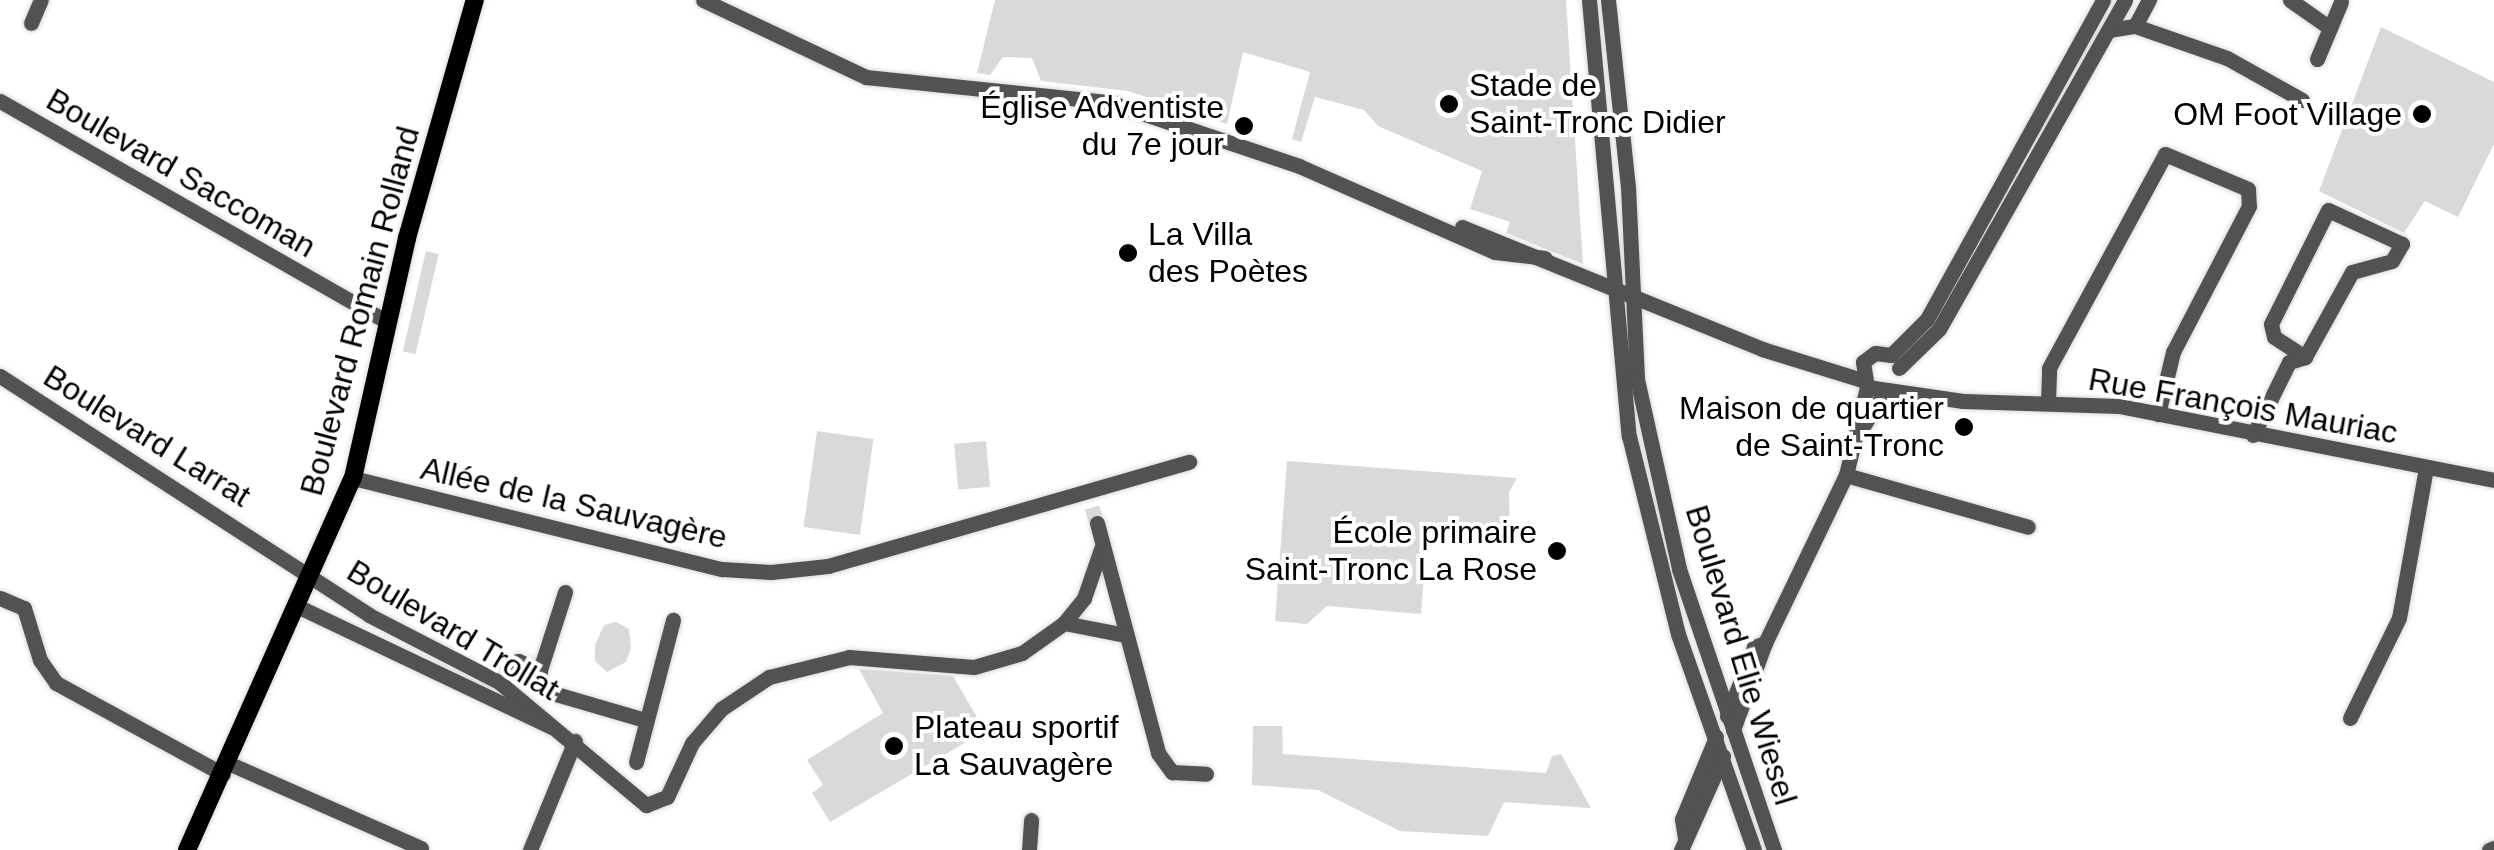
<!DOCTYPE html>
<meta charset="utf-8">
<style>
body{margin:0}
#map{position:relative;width:2494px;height:850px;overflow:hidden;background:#fff;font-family:Helvetica,sans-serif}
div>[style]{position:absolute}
.green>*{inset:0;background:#d9d9d9;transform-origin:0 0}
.minor-tunnel>*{height:15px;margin-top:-7.5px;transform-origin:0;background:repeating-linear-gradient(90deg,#d9d9d9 0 15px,transparent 0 23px)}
.roads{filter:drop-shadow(0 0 2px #dbdbdb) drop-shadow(0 0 2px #dbdbdb)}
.minor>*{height:15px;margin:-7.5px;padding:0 7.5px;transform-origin:7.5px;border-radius:7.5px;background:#525252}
.major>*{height:18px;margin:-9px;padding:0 9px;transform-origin:9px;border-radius:9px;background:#000}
.dots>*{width:28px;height:28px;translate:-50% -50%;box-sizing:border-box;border:5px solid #fff;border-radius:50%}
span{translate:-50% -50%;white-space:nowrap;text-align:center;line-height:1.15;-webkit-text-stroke:8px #fff;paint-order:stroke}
.poi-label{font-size:32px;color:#000}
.left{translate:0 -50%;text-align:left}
.right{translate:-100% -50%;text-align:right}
.street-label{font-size:32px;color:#000}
</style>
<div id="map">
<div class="green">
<i style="clip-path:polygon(995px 0,1566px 0,1583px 264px,1506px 233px,1510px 222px,1470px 209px,1482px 171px,1378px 126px,1364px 110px,1315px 97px,1301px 142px,1292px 139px,1310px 72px,1243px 52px,1227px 124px,1128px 91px,1041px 81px,1032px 58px,1003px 57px,990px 75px,977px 73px)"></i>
<i style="clip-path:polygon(2381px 27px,2494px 82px,2494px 144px,2458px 217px,2425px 201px,2404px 233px,2319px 191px)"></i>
<i style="left:426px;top:251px;width:13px;height:103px;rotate:13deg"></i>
<i style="left:817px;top:431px;width:57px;height:97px;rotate:8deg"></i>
<i style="left:986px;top:441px;width:46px;height:32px;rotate:85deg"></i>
<i style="clip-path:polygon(1287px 461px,1517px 478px,1509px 492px,1510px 532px,1428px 526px,1421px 614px,1327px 606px,1307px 624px,1275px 621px)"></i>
<i style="clip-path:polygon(616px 622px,629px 629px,631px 648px,626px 662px,607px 672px,595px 661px,595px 645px,604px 625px)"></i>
<i style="clip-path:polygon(859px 669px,953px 676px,985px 731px,830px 822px,812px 793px,823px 785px,807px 760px,883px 713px)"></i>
<i style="clip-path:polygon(1253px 726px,1282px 726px,1283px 754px,1546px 773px,1552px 756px,1561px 754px,1591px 808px,1504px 802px,1488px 836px,1400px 831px,1318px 790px,1252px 785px)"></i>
</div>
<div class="minor-tunnel">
<i style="left:1092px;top:507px;width:17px;rotate:73deg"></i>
</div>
<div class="roads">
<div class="minor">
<i style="left:703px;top:0;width:180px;rotate:25.3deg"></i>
<i style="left:866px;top:77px;width:244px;rotate:5.9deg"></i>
<i style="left:1109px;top:102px;width:200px;rotate:18.6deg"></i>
<i style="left:1299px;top:166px;width:214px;rotate:23.7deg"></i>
<i style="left:1495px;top:252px;width:50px;rotate:6.8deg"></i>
<i style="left:1589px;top:0;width:438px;rotate:84.8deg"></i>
<i style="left:1629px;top:436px;width:204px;rotate:76.1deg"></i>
<i style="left:1678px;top:634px;width:229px;rotate:70.6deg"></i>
<i style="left:1608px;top:0;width:188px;rotate:83.9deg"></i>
<i style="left:1628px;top:187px;width:192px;rotate:87.3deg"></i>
<i style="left:1637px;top:379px;width:195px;rotate:77.5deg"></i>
<i style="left:1679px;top:569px;width:297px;rotate:71.3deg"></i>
<i style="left:2290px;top:0;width:49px;rotate:35deg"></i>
<i style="left:31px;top:23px;width:25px;rotate:-67deg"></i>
<i style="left:2135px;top:26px;width:97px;rotate:19.2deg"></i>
<i style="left:2227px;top:58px;width:86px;rotate:29.2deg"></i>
<i style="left:2109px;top:30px;width:26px;rotate:-9deg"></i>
<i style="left:2135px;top:26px;width:30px;rotate:-62deg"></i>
<i style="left:2317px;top:59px;width:62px;rotate:-67.2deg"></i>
<i style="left:0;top:101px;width:446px;rotate:29.7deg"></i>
<i style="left:1462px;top:227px;width:324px;rotate:22.1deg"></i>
<i style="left:1762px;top:349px;width:105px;rotate:17.2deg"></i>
<i style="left:1891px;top:355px;width:16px;rotate:-173deg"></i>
<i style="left:1875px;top:353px;width:15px;rotate:143deg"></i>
<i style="left:1863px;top:362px;width:25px;rotate:81deg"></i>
<i style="left:1867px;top:387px;width:97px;rotate:8.3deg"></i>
<i style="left:1963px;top:401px;width:157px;rotate:1.8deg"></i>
<i style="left:2120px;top:406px;width:381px;rotate:11.2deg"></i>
<i style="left:1891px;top:355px;width:51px;rotate:-45deg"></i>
<i style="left:1927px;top:319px;width:364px;rotate:-61.1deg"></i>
<i style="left:1899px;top:368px;width:56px;rotate:-44.3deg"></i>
<i style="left:1939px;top:329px;width:378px;rotate:-60.5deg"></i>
<i style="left:0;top:376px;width:440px;rotate:32.9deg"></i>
<i style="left:369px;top:615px;width:146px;rotate:27.3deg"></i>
<i style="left:499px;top:682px;width:192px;rotate:39.9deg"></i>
<i style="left:646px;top:805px;width:22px;rotate:-21deg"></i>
<i style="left:667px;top:797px;width:60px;rotate:-65.2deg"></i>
<i style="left:692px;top:743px;width:45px;rotate:-49.5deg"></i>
<i style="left:721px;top:709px;width:58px;rotate:-33.7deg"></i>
<i style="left:769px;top:677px;width:82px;rotate:-14deg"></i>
<i style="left:849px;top:657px;width:125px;rotate:4.6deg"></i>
<i style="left:974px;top:667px;width:50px;rotate:-16.3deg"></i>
<i style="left:1022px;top:653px;width:52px;rotate:-35.5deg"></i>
<i style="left:1064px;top:623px;width:32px;rotate:-51deg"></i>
<i style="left:1084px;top:598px;width:52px;rotate:-70.9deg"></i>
<i style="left:2048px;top:402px;width:34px;rotate:-88deg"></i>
<i style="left:2049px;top:368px;width:243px;rotate:-61.5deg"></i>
<i style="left:2165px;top:154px;width:90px;rotate:22.9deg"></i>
<i style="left:2248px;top:189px;width:17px;rotate:87deg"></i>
<i style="left:2249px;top:206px;width:165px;rotate:117.5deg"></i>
<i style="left:2173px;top:352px;width:64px;rotate:103.6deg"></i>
<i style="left:1862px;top:428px;width:44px;rotate:-58.1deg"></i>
<i style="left:2253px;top:435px;width:81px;rotate:-63.7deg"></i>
<i style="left:2289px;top:362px;width:17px;rotate:-17deg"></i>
<i style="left:2305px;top:357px;width:97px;rotate:-61.1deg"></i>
<i style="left:2352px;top:272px;width:41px;rotate:-15.4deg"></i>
<i style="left:2392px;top:261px;width:20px;rotate:-60deg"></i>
<i style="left:2402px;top:244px;width:81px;rotate:-155.3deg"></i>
<i style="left:2328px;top:210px;width:127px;rotate:116.6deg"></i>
<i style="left:2271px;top:324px;width:13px;rotate:77deg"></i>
<i style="left:2274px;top:337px;width:37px;rotate:33deg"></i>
<i style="left:1846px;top:475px;width:189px;rotate:15.9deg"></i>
<i style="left:353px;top:478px;width:380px;rotate:13.9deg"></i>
<i style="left:722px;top:569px;width:49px;rotate:3.5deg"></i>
<i style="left:771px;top:572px;width:57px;rotate:-6deg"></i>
<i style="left:828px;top:566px;width:376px;rotate:-16.1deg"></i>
<i style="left:1097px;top:523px;width:238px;rotate:75.1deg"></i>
<i style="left:1158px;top:753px;width:24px;rotate:54deg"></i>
<i style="left:1172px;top:772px;width:34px;rotate:3deg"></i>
<i style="left:0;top:598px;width:26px;rotate:23deg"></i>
<i style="left:24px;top:608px;width:54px;rotate:72.9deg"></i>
<i style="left:40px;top:660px;width:28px;rotate:55deg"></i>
<i style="left:56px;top:683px;width:190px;rotate:28.6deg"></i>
<i style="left:299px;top:607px;width:280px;rotate:25.4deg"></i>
<i style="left:1064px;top:623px;width:62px;rotate:11.1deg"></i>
<i style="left:506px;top:665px;width:13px;rotate:-18deg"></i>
<i style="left:518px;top:661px;width:24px;rotate:22deg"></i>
<i style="left:540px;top:670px;width:82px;rotate:-72.2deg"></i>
<i style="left:540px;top:670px;width:14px;rotate:94deg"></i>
<i style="left:539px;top:684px;width:13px;rotate:39deg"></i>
<i style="left:549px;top:692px;width:100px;rotate:16.3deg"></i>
<i style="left:1727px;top:716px;width:74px;rotate:-68.6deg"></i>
<i style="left:1754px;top:647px;width:12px;rotate:-20deg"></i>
<i style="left:2350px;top:718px;width:111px;rotate:-63.9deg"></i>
<i style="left:2399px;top:618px;width:152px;rotate:-79.8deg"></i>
<i style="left:1733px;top:730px;width:93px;rotate:-69.8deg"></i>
<i style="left:1765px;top:643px;width:187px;rotate:-64.3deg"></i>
<i style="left:1846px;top:475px;width:90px;rotate:-76.6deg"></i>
<i style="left:636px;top:762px;width:147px;rotate:-75.4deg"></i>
<i style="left:228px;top:763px;width:211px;rotate:23.8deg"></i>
<i style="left:1685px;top:838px;width:19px;rotate:-99deg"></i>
<i style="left:1682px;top:819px;width:89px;rotate:-67.5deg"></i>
<i style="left:530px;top:850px;width:118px;rotate:-67.6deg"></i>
<i style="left:1029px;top:850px;width:30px;rotate:-86deg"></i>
<i style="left:1681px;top:850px;width:103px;rotate:-65.9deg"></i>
<i style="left:2489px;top:850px;width:5px;rotate:-22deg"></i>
</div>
<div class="major">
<i style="left:187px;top:850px;width:407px;rotate:-66deg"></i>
<i style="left:353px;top:478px;width:246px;rotate:-77.3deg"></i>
<i style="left:407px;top:238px;width:248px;rotate:-74.1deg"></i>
</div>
</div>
<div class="dots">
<i style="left:1449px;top:104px;background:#000"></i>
<i style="left:2422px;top:114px;background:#000"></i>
<i style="left:1244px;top:126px;background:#000"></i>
<i style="left:1128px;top:253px;background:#000"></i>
<i style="left:1964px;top:427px;background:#000"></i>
<i style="left:1557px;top:551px;background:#000"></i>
<i style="left:894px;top:746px;background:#000"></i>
</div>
<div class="poi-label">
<span class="left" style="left:1469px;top:104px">Stade de<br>Saint-Tronc Didier</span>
<span class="right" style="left:1224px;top:126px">Église Adventiste<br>du 7e jour</span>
<span class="right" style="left:2402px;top:114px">OM Foot Village</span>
<span class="left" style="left:1148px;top:253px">La Villa<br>des Poètes</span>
<span class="right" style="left:1944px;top:427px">Maison de quartier<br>de Saint-Tronc</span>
<span class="right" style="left:1537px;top:551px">École primaire<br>Saint-Tronc La Rose</span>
<span class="left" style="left:914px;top:746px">Plateau sportif<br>La Sauvagère</span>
</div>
<div class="street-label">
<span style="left:181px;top:173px;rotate:30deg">Boulevard Saccoman</span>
<span style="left:360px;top:311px;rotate:-75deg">Boulevard Romain Rolland</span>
<span style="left:2243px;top:406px;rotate:10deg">Rue François Mauriac</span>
<span style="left:147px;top:436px;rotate:32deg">Boulevard Larrat</span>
<span style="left:574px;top:503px;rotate:13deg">Allée de la Sauvagère</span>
<span style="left:453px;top:630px;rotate:31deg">Boulevard Trollat</span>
<span style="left:1741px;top:655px;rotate:73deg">Boulevard Elie Wiesel</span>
</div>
</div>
